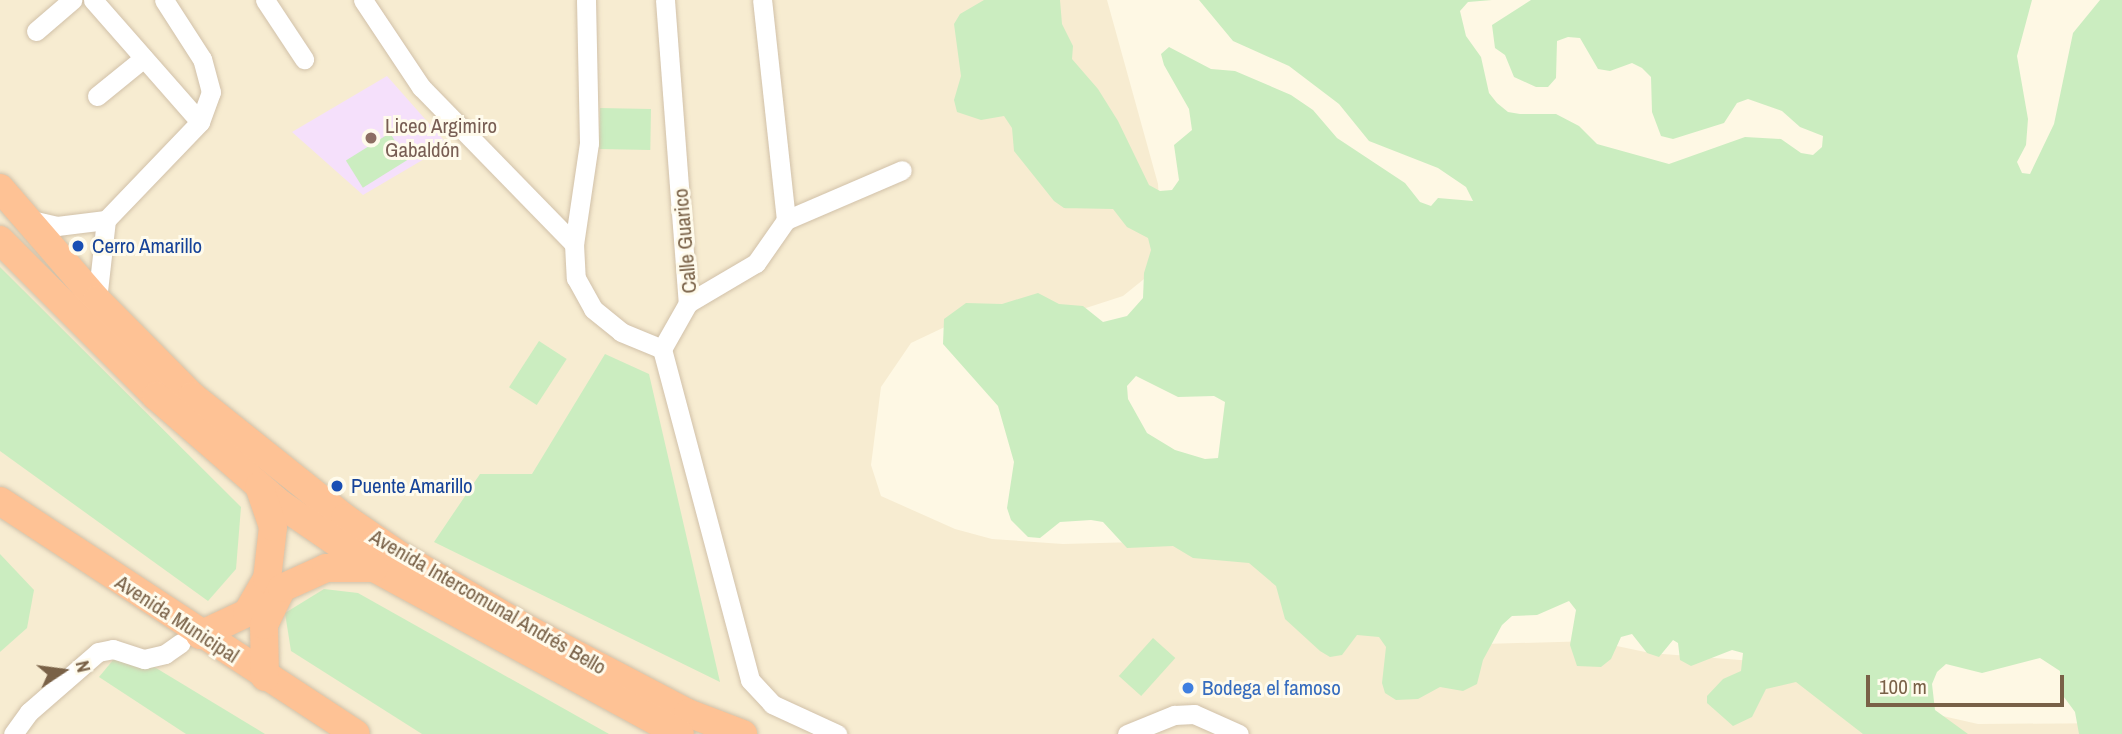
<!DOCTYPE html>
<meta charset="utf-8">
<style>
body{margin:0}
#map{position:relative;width:2122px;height:734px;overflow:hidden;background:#fef8e4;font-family:"Archivo Narrow",sans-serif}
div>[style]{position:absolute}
.residential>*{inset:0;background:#f7ecd1}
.education>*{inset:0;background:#f5e0fb}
.green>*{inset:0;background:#cbedc0;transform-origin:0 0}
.roads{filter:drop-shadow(0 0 2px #d1c1a9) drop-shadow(0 0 2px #d1c1a9)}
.minor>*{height:19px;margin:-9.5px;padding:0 9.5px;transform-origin:9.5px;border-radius:9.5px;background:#fff}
.highway>*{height:28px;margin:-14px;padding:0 14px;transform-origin:14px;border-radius:14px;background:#fec295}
.dots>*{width:19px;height:19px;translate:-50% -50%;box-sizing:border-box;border:4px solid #fffbec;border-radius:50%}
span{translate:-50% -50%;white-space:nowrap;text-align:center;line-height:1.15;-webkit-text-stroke:6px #fffbec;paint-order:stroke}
.education-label{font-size:21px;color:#785e54}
.left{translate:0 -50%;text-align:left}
.street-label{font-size:21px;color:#796147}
.transit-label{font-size:21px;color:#164399}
.shop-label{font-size:21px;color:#366cbe}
.north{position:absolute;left:28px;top:636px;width:70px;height:70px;-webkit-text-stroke:5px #fffbec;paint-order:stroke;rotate:77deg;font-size:19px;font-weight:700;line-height:28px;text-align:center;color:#796147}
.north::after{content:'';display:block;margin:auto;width:24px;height:32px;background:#796147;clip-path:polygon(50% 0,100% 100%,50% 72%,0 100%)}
.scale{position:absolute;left:1866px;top:675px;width:198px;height:32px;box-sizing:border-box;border:4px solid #796147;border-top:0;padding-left:9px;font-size:21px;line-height:24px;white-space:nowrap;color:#796147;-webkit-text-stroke:5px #fffbec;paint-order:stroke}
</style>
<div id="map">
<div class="residential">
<i style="clip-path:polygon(0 0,1107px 0,1158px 184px,1161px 236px,1149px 275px,1123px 296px,1086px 308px,1008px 314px,949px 325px,911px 343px,881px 387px,871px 465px,881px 496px,955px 529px,992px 539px,1063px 544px,1175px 541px,1225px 547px,1449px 645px,1593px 641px,1650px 653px,1779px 663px,1916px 710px,1978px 724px,2122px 723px,2122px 734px,0 734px)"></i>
</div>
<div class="education">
<i style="clip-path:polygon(387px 76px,448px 145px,363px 195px,292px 132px)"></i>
</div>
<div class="green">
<i style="clip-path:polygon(evenodd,984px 0,1060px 0,1062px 24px,1073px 46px,1072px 59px,1098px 89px,1118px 121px,1149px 185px,1160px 191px,1172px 190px,1179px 180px,1174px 145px,1192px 130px,1189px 109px,1164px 65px,1161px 54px,1169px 47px,1211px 69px,1235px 71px,1291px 95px,1313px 110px,1337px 138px,1405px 183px,1420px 202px,1431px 206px,1438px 198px,1473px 201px,1466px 187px,1438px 168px,1369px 141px,1339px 104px,1289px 66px,1233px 41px,1199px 0,1492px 0,1468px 2px,1460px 11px,1466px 36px,1481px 57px,1489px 93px,1497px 103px,1508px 112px,1520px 114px,1556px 114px,1579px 126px,1597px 144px,1669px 164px,1745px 137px,1781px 139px,1801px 153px,1813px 155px,1822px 147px,1823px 136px,1800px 127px,1782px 111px,1748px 99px,1737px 103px,1724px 123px,1673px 139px,1661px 136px,1652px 112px,1651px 77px,1642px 68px,1632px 63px,1610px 71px,1598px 69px,1580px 38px,1568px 37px,1557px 41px,1556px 78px,1548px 87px,1536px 87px,1514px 77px,1505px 55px,1495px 48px,1492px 25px,1531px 0,2032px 0,2017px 56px,2028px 119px,2026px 145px,2017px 162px,2022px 173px,2030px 174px,2054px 124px,2073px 33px,2100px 0,2122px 0,2122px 734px,2079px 734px,2075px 712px,2061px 693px,2060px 671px,2040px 658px,1982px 673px,1946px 664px,1937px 672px,1932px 684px,1935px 710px,1968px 734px,1863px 734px,1796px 682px,1766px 689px,1752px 717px,1733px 726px,1707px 703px,1707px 696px,1723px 679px,1741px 671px,1743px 653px,1732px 650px,1691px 666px,1680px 660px,1678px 643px,1673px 640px,1659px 657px,1647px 653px,1632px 634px,1621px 637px,1611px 659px,1601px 667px,1577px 666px,1570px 645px,1576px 610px,1569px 601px,1537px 615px,1512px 616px,1502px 625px,1483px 660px,1477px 684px,1463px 691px,1440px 687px,1418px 699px,1396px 700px,1385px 693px,1382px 683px,1386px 647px,1379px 637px,1357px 635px,1342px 655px,1330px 657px,1320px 651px,1285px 619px,1276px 586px,1249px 563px,1193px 558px,1173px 546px,1127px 548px,1103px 522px,1091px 520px,1060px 522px,1040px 538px,1028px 537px,1011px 520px,1007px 508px,1014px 462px,998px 406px,943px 344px,944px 319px,966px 303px,1002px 304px,1038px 293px,1059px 304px,1083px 306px,1103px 322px,1127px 316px,1143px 298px,1144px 273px,1151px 250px,1148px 238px,1127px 227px,1113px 209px,1064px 208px,1054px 201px,1014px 151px,1012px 128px,1004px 116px,981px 120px,957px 112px,954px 100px,961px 76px,954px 24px,960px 14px,984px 0,1136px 376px,1178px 397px,1214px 396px,1225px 402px,1218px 458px,1205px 459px,1175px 450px,1147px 433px,1128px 399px,1127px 386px,1136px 376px)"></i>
<i style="left:600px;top:108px;width:51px;height:41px;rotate:1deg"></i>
<i style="left:390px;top:133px;width:32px;height:52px;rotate:58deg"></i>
<i style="clip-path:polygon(0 267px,241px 507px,236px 569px,208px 601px,0 451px)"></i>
<i style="left:539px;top:341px;width:33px;height:55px;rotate:33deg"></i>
<i style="clip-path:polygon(605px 354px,649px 374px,720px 682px,434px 542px,480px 474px,532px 474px)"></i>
<i style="clip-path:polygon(0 554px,34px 590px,27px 628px,0 652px)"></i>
<i style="clip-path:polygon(324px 589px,358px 593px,609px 734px,422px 734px,291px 651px,285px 613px)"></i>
<i style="left:1153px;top:638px;width:30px;height:51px;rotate:42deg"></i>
<i style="clip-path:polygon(123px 648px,265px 734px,186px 734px,99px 677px)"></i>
</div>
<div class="roads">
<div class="minor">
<i style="left:93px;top:0;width:162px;rotate:48.7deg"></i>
<i style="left:265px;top:0;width:71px;rotate:56.5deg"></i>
<i style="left:363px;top:0;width:105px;rotate:56.3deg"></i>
<i style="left:421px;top:87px;width:219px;rotate:45.7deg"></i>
<i style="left:586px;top:0;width:143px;rotate:88.8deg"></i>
<i style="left:589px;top:143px;width:102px;rotate:98.4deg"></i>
<i style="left:574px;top:244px;width:34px;rotate:87deg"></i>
<i style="left:576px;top:278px;width:35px;rotate:61deg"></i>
<i style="left:593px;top:309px;width:36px;rotate:39deg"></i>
<i style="left:621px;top:332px;width:44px;rotate:22.5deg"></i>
<i style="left:662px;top:349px;width:53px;rotate:-60.5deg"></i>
<i style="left:665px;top:0;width:304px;rotate:85.7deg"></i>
<i style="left:688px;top:303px;width:79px;rotate:-30.5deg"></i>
<i style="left:756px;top:263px;width:52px;rotate:-55.1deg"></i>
<i style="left:786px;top:220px;width:221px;rotate:-96.2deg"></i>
<i style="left:36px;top:31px;width:48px;rotate:-40.7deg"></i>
<i style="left:97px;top:96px;width:60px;rotate:-39deg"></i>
<i style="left:27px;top:219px;width:31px;rotate:13deg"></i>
<i style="left:57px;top:226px;width:49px;rotate:-7deg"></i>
<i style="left:106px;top:220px;width:136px;rotate:-46.2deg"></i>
<i style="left:200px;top:122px;width:32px;rotate:-70deg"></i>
<i style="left:211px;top:92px;width:34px;rotate:-105deg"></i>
<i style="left:202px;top:59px;width:70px;rotate:-122.8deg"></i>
<i style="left:786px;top:220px;width:126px;rotate:-23.3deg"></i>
<i style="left:97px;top:300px;width:81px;rotate:-83.6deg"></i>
<i style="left:662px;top:349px;width:342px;rotate:75.1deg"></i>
<i style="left:750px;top:680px;width:33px;rotate:47deg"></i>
<i style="left:772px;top:704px;width:72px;rotate:24.8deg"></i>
<i style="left:13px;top:734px;width:27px;rotate:-54deg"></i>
<i style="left:29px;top:712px;width:91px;rotate:-41deg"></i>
<i style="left:98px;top:652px;width:15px;rotate:-11deg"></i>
<i style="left:113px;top:649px;width:33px;rotate:18deg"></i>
<i style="left:144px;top:659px;width:22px;rotate:-13deg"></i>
<i style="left:165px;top:654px;width:19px;rotate:-35deg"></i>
<i style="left:1127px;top:734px;width:51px;rotate:-22deg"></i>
<i style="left:1174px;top:715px;width:20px;rotate:-3deg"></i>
<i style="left:1194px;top:714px;width:49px;rotate:24deg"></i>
</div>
<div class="highway">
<i style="left:0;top:188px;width:148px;rotate:49.1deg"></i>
<i style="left:97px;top:300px;width:135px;rotate:45.3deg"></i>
<i style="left:192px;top:396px;width:196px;rotate:38.6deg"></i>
<i style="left:345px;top:518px;width:69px;rotate:34.4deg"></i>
<i style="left:402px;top:557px;width:146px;rotate:29.9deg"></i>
<i style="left:529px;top:630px;width:179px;rotate:27.6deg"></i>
<i style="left:688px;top:713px;width:59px;rotate:20.9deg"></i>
<i style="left:0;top:240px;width:221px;rotate:45deg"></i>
<i style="left:156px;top:396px;width:163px;rotate:41deg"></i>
<i style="left:279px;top:503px;width:115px;rotate:34.4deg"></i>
<i style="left:374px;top:568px;width:348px;rotate:28.5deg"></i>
<i style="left:0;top:501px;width:425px;rotate:33.2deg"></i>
<i style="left:200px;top:635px;width:52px;rotate:-25.1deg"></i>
<i style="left:247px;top:613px;width:39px;rotate:-60deg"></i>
<i style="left:267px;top:579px;width:52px;rotate:-83.4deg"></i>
<i style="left:273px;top:527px;width:43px;rotate:-108.9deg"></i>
<i style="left:265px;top:677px;width:52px;rotate:-91.1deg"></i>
<i style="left:264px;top:625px;width:41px;rotate:-64.1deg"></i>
<i style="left:282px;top:588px;width:48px;rotate:-24.4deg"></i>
<i style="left:326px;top:568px;width:48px"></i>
</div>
</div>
<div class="dots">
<i style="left:371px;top:138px;background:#8d6e63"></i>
<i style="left:78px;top:246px;background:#1a4fb4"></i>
<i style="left:337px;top:486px;background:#1a4fb4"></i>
<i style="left:1188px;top:688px;background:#3f7fe0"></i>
</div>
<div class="education-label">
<span class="left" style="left:385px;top:138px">Liceo Argimiro<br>Gabaldón</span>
</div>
<div class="street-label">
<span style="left:685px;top:241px;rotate:-95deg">Calle Guarico</span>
<span style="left:488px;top:602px;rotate:30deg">Avenida Intercomunal Andrés Bello</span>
<span style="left:177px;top:619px;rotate:33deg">Avenida Municipal</span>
</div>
<div class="transit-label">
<span class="left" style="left:92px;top:246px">Cerro Amarillo</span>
<span class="left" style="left:351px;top:486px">Puente Amarillo</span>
</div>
<div class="shop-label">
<span class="left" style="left:1202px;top:688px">Bodega el famoso</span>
</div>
<div class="north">N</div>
<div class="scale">100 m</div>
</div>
